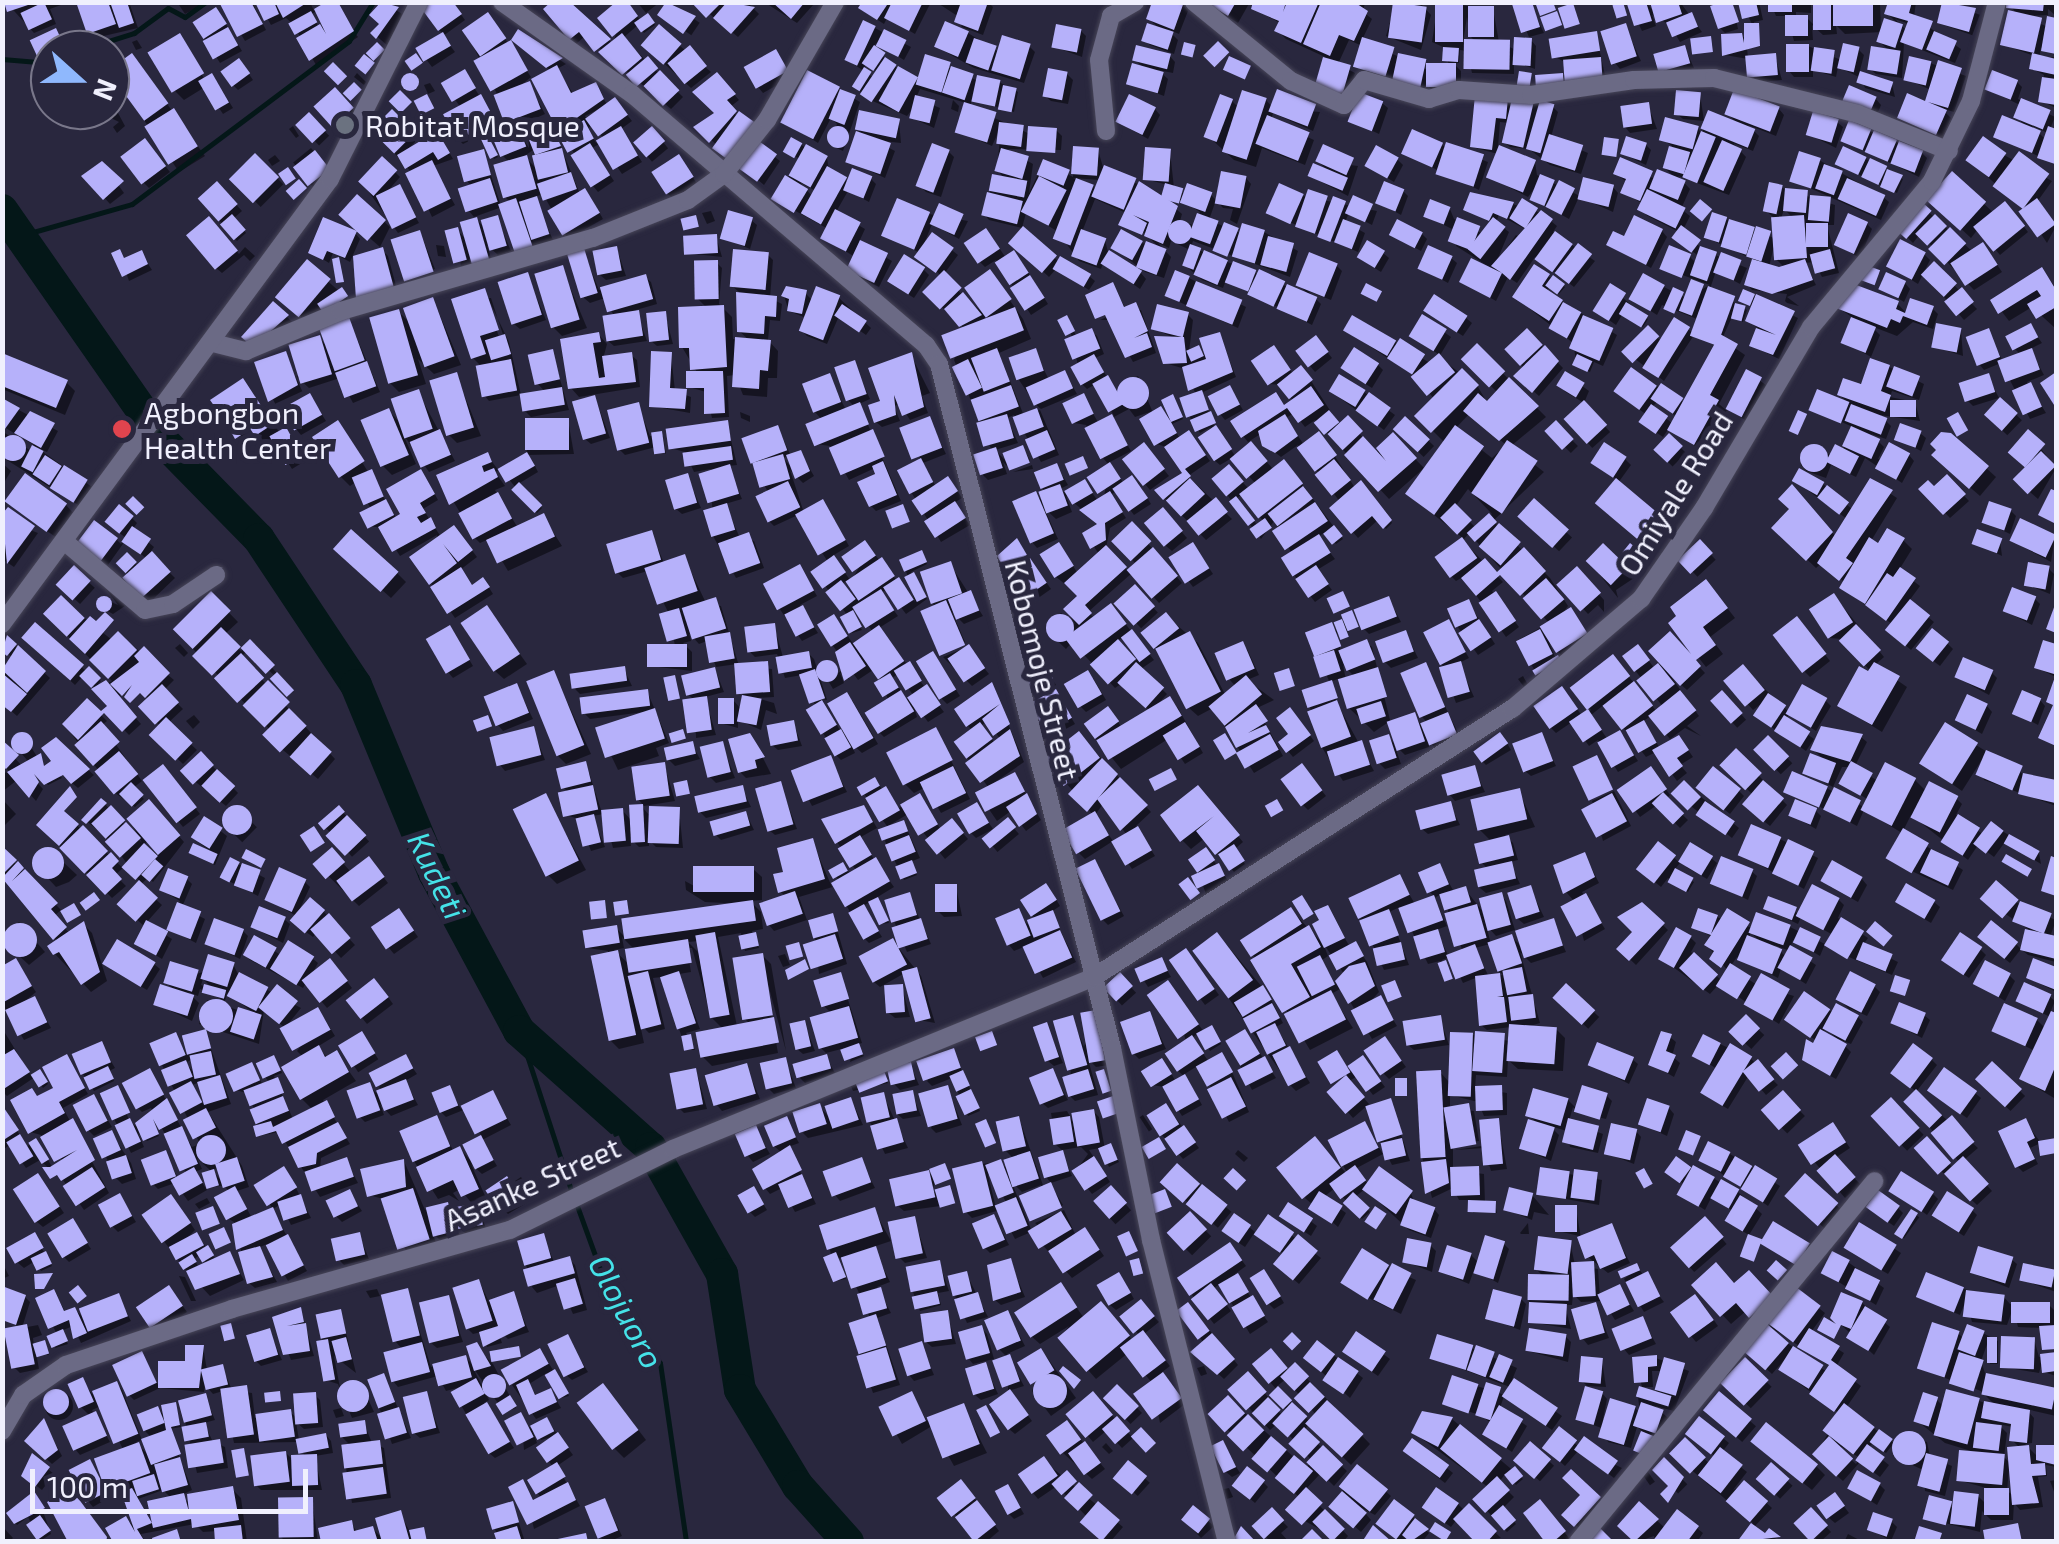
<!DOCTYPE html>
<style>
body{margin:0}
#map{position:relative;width:2059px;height:1544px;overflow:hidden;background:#29273e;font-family:"Exo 2",sans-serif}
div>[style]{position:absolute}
.shadow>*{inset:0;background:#0007;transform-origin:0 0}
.round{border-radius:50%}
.stream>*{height:5px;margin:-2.5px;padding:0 2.5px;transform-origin:2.5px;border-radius:2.5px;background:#041718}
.river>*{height:32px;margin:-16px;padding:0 16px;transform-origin:16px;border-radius:16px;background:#041718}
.building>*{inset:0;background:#b6b1fa;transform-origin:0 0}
.roads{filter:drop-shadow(0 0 2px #474558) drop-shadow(0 0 2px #474558)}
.street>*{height:18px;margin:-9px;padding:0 9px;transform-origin:9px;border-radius:9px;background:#6b6a85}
.dots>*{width:28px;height:28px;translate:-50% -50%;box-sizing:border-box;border:5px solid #29273e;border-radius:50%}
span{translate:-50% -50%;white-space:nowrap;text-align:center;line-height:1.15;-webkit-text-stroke:10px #29273e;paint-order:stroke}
.poi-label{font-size:30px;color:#f0f0fd}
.left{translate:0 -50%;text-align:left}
.street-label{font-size:30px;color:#f0f0fd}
.water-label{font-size:32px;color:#45e2e8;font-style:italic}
.frame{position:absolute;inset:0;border:5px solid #f0f0fd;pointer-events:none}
.north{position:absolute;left:30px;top:30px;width:100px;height:100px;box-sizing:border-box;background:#29273e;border:2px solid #79778a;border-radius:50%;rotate:111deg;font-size:28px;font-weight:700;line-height:40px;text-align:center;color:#f0f0fd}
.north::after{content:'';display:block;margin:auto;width:35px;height:45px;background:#8fb8fd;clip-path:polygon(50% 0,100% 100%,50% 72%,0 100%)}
.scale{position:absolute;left:30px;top:1469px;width:278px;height:45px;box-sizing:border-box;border:5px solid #f0f0fd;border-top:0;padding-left:12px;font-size:30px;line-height:35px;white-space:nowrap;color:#f0f0fd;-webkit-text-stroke:8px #29273e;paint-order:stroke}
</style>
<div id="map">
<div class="shadow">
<i style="clip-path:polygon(6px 2px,69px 2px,50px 9px,56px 24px,34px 33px)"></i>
<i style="clip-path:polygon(82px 2px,129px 2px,138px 28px,95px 38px)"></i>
<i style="clip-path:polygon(177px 2px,207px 2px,185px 14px)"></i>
<i style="clip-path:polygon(252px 2px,266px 30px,245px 41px,223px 4px)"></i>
<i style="clip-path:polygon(evenodd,258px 2px,310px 2px,314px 11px,331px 2px,358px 37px,316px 65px,293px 24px,286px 18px,271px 25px,258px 2px,318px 10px,325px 25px,319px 28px,312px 14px,318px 10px)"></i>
<i style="clip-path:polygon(384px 2px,402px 14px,389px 47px,373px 33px,382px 24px,372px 15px)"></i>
<i style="clip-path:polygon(452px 2px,465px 20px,443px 36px,455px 52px,432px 67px,419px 50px,444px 34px,439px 30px)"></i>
<i style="clip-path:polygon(546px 2px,568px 2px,613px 44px,625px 2px,641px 21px,648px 16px,655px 25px,644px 33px,638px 25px,623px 38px,683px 97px,671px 109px,585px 36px,576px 44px)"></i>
<i style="clip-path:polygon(637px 2px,660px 2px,646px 13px)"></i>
<i style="left:669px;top:2px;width:37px;height:15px;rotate:34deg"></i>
<i style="clip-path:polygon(695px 2px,747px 2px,759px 14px,738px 37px)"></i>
<i style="clip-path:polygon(764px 2px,813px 2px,814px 4px,797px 23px)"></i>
<i style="clip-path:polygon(865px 2px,931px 2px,915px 34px,887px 18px,884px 24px,867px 13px)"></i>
<i style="clip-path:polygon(936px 2px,988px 2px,993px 7px,983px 35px,962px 27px,959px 17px)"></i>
<i style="clip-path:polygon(1203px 2px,1250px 2px,1238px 23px)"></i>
<i style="clip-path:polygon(evenodd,1256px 2px,1366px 2px,1362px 11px,1372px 19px,1362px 40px,1428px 70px,1449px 66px,1445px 48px,1432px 42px,1438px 2px,1493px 9px,1499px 42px,1516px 50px,1531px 40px,1536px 46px,1535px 69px,1514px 62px,1514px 74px,1472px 73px,1467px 51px,1460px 50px,1459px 63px,1453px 63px,1461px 71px,1461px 92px,1433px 91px,1426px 84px,1424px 92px,1362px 71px,1357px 66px,1362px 46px,1349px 40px,1338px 64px,1355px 73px,1347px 100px,1317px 87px,1325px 57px,1286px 39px,1277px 30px,1280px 23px,1254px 9px,1256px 2px,1467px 17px,1470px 36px,1476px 42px,1463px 42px,1467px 17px)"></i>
<i style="clip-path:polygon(1396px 2px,1422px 5px,1431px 15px,1421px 50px,1386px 36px)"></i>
<i style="clip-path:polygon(1500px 2px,1529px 2px,1544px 33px,1529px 37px,1515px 5px)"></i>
<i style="clip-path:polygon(1645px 2px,1656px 13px,1652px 2px,1680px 2px,1702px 32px,1680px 42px,1670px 25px,1652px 15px,1656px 26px,1642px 31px,1630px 6px)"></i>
<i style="clip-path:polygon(1712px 2px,1733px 5px,1738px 29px,1725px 33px,1720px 28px)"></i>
<i style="clip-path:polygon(1741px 2px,1759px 2px,1763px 20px,1754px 22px,1760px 47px,1747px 48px,1748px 58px,1775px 56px,1782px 80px,1755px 82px,1748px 59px,1725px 55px,1741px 35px,1747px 40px,1753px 26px)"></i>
<i style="clip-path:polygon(evenodd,1770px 2px,1811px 2px,1811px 13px,1796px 12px,1796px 18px,1807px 18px,1817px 28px,1816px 2px,1880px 2px,1881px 32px,1899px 25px,1887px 13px,1890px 2px,1916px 2px,1914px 17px,1961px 49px,1955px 63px,1904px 43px,1902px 78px,1876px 74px,1870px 69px,1890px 52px,1879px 41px,1882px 32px,1845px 34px,1836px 25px,1837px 34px,1823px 35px,1812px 25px,1813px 40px,1794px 41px,1787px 16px,1776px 16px,1770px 2px,1895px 19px,1909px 24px,1907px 31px,1895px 19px)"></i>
<i style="left:1945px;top:2px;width:37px;height:22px;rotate:20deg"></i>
<i style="clip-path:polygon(2009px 2px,2056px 2px,2056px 16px,2048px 9px,2048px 15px,2023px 16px,2048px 27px,2049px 19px,2056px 21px,2056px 51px,2041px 48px,2039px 58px,2056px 57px,2056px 108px,2041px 101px,2044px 75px,2031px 68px,2034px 56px,2002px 44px,2016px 14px)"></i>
<i style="clip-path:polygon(1183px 5px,1188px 11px,1179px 34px,1167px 29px,1178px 40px,1174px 54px,1150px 45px,1144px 40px,1161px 30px,1149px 19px)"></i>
<i style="clip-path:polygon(221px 16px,242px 51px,220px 63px,204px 37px)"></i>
<i style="clip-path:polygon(evenodd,493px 21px,531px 77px,513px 92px,529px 84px,545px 114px,516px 127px,529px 148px,528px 132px,548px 122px,553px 128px,580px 194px,590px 196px,603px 219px,568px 239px,543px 194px,534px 197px,553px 240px,522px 257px,502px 207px,474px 217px,469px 211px,472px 187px,467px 181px,483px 151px,501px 206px,512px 204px,506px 198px,510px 163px,502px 155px,515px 130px,466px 32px,493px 21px,533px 150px,538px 170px,526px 158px,516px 162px,533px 150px)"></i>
<i style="clip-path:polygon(1625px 26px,1641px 61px,1620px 69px,1615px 63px)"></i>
<i style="clip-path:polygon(evenodd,875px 28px,911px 47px,904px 60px,876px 43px,873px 48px,898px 69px,920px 80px,927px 58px,978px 81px,999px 82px,1018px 92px,1014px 112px,972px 99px,970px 107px,1030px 134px,1056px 130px,1062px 136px,1061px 150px,1007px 149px,1033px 164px,1029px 193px,1044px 162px,1073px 177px,1075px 149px,1098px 150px,1103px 167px,1164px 197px,1168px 185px,1145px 179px,1170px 151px,1174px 188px,1186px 195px,1210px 194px,1218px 202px,1246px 178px,1251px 184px,1237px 224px,1230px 220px,1233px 209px,1223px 208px,1216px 200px,1209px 220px,1242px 234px,1264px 232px,1298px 251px,1290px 277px,1193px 241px,1191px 247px,1310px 296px,1298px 284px,1337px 266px,1342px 271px,1331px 300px,1308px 291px,1321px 304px,1312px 325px,1226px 280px,1223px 288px,1202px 280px,1187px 267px,1190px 250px,1171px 241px,1169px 248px,1158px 243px,1171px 257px,1164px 278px,1145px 272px,1114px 248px,1142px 243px,1160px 249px,1145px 233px,1123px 227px,1126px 213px,1095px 199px,1082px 232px,1105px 240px,1108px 252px,1141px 273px,1146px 279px,1140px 289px,1103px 263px,1101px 269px,1079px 261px,1057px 231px,1026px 213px,1022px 228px,989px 220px,984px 214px,994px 177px,1006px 180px,997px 170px,1001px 126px,992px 146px,957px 131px,966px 103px,920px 89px,916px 98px,940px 108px,934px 128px,912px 118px,914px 107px,907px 116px,868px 99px,854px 86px,864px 71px,847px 60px,875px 28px,866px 64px,878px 72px,874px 78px,863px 70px,866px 64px,875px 28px,1073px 178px,1100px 180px,1097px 189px,1073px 178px,875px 28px,1181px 200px,1200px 212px,1196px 226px,1180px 221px,1182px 214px,1167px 201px,1181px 200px)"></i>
<i style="clip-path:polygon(56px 31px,67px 48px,50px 50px,44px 59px,39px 54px)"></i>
<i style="clip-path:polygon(1081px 31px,1086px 36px,1082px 57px,1055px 47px)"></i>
<i style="clip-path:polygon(evenodd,519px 33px,566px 64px,557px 69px,574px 95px,595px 85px,608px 106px,620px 106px,632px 121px,621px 129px,642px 162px,622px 174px,601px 143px,592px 148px,614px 181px,598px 192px,593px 186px,560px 129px,551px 71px,520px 45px,519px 33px,601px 108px,588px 121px,585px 116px,601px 108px,519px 33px,593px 125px,604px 139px,596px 143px,588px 128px,593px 125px)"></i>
<i style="clip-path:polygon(968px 33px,999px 52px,1029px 46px,1035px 52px,1024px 83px,974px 68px,937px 47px)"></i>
<i style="clip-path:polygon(1596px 34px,1608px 89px,1537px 78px,1567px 75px,1565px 62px,1555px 57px)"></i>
<i style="clip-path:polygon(137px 40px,142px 48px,136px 50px,132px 42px)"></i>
<i style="clip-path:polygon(183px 43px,208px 85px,217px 82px,233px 108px,223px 114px,205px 87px,184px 100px,175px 91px)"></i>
<i style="clip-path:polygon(644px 45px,680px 46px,711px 72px,691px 88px)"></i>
<i style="clip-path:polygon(1808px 46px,1841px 60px,1859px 50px,1864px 55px,1859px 74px,1892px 84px,1895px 97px,1865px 88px,1861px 78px,1838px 67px,1836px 77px,1813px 70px,1813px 77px,1794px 77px,1789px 71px)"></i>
<i style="clip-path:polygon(1685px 48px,1694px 68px,1665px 75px,1660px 70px)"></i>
<i style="clip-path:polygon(776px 52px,792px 77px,763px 93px,758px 87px)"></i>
<i style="clip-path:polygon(1168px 54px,1175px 62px,1173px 73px,1158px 70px,1168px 79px,1164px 96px,1129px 83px,1144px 69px,1135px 59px)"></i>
<i style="clip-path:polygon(132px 56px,205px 156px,179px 172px,111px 71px)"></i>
<i style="clip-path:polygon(1930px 63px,1966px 76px,1954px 112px,1941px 108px,1951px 118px,1942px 138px,1900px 117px,1926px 104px,1931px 90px,1906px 79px)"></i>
<i style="clip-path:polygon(244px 67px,253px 80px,238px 90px,232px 84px)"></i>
<i style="clip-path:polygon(464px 72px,499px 126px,484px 134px,498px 157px,494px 159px,481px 135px,463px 144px,458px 139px,461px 108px,444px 84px)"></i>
<i style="clip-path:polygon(357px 73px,366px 82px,364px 85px,354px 77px)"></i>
<i style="clip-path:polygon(1067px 74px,1073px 80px,1068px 104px,1051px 101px,1045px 96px)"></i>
<i style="clip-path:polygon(717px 75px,739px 100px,730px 107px,755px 142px,780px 161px,764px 185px,697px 128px,717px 113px)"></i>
<i style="clip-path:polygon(414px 77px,415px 87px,409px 91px,402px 81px)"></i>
<i style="clip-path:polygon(evenodd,2017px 82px,2022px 87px,2018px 99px,2055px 117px,2050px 129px,2056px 132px,2056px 164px,1996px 137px,2028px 129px,2016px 116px,2020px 105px,1987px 89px,2017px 82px,2032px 126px,2048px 133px,2046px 140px,2032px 126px)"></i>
<i style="clip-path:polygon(430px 83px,435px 91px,428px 94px,424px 85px)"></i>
<i style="clip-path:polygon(46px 85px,50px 110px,64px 110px,54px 117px,49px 112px)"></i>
<i style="clip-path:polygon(838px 89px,860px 102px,843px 151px,830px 145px,837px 124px,831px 118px,818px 143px,783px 121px)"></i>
<i style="left:335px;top:91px;width:33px;height:23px;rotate:46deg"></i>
<i style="clip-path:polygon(1700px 94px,1704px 121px,1683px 119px,1677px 114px)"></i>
<i style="clip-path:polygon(110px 98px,125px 126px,117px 133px,113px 127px,119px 122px,95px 110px,110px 110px)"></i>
<i style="clip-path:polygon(1876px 99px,1881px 105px,1876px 117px,1850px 106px)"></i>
<i style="clip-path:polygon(953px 100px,959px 106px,958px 112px,951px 109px)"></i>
<i style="clip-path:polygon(1266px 100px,1273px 108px,1320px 112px,1313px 131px,1273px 113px,1271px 120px,1314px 140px,1305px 165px,1262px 148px,1256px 167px,1234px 160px,1209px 137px,1232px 101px,1239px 108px)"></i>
<i style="clip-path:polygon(1507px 101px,1513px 107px,1533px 101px,1552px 106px,1558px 112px,1551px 137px,1588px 153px,1581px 174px,1550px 165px,1529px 149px,1510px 147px,1504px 142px,1509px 123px,1500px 122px,1498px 147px,1535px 162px,1537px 175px,1580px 196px,1613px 187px,1618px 193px,1613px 212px,1579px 197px,1569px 219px,1533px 199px,1540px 181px,1528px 197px,1489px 177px,1498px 154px,1472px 147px)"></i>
<i style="clip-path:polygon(1382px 103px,1388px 108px,1379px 134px,1351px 121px)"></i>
<i style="clip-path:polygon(1648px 105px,1657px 129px,1630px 133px,1625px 127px)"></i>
<i style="clip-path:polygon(1155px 109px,1160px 115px,1148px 139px,1118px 122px)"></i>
<i style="clip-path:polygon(evenodd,1779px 109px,1784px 115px,1776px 136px,1748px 125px,1759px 136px,1753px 151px,1733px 143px,1746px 157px,1729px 195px,1678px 176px,1690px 189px,1681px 209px,1690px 216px,1683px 230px,1703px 250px,1747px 268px,1740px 284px,1716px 271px,1710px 289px,1747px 310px,1743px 322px,1732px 317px,1722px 339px,1745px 355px,1719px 404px,1726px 410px,1747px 372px,1766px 385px,1746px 421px,1728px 408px,1704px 452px,1669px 428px,1663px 437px,1648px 427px,1647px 415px,1622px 397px,1632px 371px,1685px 403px,1724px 348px,1694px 335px,1664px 381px,1626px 352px,1648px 329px,1661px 341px,1674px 320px,1692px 332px,1697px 319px,1662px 305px,1657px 315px,1632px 299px,1664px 287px,1686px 298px,1710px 285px,1663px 268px,1689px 256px,1696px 263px,1699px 256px,1680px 243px,1679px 232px,1646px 215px,1643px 204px,1623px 192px,1627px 182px,1616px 174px,1677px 180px,1665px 168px,1672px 146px,1662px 139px,1697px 128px,1702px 133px,1709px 113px,1739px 125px,1728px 114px,1779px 109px,1657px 402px,1677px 417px,1673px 424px,1652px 407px,1657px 402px)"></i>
<i style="clip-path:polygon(392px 112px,418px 139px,409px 148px,442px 140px,453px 159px,433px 166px,455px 205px,432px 217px,412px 173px,374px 130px)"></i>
<i style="left:309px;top:115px;width:29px;height:14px;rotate:46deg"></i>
<i style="clip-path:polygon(899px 121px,901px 143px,874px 140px,895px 151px,885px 178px,848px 161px,859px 131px)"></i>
<i style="clip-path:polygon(1837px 122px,1843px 127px,1836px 148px,1808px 134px)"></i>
<i style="clip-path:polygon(293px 126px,299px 136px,296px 138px,289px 129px)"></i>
<i style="left:652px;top:129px;width:25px;height:21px;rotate:50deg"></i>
<i style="clip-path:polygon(1870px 131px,1921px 152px,1927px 158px,1919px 177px,1843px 140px)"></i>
<i style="clip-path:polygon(evenodd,801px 145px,827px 158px,829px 170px,849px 183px,870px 178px,876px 184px,869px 202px,848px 191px,836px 212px,865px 229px,859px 242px,892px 261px,879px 287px,854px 275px,855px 257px,824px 238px,828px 229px,774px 199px,800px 159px,789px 153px,801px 145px,801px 183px,816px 191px,813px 197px,801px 184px,801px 183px)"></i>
<i style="clip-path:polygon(1441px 145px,1488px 162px,1479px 190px,1404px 154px)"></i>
<i style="clip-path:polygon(1646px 145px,1651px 150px,1646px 165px,1623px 154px)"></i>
<i style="clip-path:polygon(150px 147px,170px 172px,149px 188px,144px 183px)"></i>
<i style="left:311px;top:148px;width:35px;height:23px;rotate:51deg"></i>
<i style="clip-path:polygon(949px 152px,954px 157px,941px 197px,926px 192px,920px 186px)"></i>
<i style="clip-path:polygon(275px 155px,280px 161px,272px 166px,268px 160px)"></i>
<i style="clip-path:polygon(2004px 155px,2052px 181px,2037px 202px,2056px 226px,2047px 243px,2025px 210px,1974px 165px)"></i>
<i style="left:255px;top:156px;width:40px;height:32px;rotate:45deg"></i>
<i style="clip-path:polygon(382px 159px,400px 177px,386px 193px,399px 187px,419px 223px,398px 233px,361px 181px)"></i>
<i style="clip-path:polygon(1866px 159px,1903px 179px,1897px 193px,1837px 164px)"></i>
<i style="clip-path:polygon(1398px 160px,1403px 165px,1394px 182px,1374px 170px)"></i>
<i style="clip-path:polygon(1819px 160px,1883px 197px,1889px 202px,1881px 220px,1792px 180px)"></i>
<i style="clip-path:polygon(1318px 161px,1358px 166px,1348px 196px,1310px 176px,1329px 172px)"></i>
<i style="clip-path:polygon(684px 163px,697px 184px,673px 199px,668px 194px)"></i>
<i style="clip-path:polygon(107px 169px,124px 193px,110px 204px,85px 176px)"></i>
<i style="clip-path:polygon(1952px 175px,1994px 213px,2010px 209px,2028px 232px,2000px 255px,1978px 229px,1971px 238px,1930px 200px)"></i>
<i style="clip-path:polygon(217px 184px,242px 211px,234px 218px,246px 233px,237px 241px,201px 199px)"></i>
<i style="clip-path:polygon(evenodd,1782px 188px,1835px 205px,1834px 225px,1827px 225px,1839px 273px,1822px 277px,1814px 262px,1805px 263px,1816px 285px,1787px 297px,1799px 306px,1787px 303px,1785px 301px,1787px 294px,1752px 290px,1747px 284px,1752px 259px,1705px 237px,1726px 219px,1774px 238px,1773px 217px,1765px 210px,1782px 188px,1784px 209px,1793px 218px,1781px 219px,1784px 209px,1782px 188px,1774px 246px,1776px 259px,1785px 268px,1769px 267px,1774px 246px)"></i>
<i style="clip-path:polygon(1403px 191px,1408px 196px,1401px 215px,1378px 202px)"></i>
<i style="clip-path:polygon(1303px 196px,1377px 211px,1372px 225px,1349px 213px,1345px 222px,1365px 233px,1358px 252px,1269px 213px)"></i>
<i style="clip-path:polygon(357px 197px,390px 227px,380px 247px,342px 214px)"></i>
<i style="clip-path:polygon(evenodd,1512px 204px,1541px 213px,1557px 226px,1553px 232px,1595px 261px,1574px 287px,1535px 257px,1517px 283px,1508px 277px,1496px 301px,1462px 282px,1472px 261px,1505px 277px,1456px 246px,1454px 230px,1426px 216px,1450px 209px,1454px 219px,1485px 235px,1492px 223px,1466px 209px,1512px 204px,1499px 215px,1529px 231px,1523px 240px,1516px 235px,1496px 263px,1509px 232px,1496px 222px,1499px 215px)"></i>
<i style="clip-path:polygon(1922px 206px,1973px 252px,1988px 251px,2002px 272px,1974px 290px,1920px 234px,1913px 243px,1900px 230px)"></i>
<i style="clip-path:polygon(711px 211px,715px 221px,707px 224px,702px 213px)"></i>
<i style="clip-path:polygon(929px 214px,968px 221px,959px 239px,932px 224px,924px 244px,933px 235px,958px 255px,944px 274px,964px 297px,988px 317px,968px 289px,990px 272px,1023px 319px,1031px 339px,999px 353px,1024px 416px,1040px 410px,1059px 455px,1041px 462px,1014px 415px,1007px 418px,1018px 443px,995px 450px,1008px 463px,1023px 448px,1030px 460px,1010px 469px,1003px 462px,1007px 474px,988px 480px,983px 475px,992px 451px,954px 360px,967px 331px,925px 291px,941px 276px,920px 253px,885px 235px)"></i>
<i style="clip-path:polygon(497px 218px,511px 251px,498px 255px,487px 245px,493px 265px,480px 269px,469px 258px,471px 265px,461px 268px,457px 230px,468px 241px,477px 220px,484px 227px)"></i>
<i style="clip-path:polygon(751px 220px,757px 225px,750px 249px,723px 238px)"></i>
<i style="clip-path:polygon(214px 224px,239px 254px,245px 247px,255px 256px,250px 261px,244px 255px,222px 273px,216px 268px)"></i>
<i style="clip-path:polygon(1867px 224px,1872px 229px,1860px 258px,1837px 245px)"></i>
<i style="clip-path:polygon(1024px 230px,1059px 262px,1089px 276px,1095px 281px,1089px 290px,1056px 269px,1049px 277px,1012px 243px)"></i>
<i style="clip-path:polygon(1662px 231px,1667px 237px,1651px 268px,1609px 244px)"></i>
<i style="clip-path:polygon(420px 232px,435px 269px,405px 278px)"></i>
<i style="clip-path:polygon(355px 233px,360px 239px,350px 262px,333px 253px,329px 263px,311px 252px)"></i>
<i style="clip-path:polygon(1422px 234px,1427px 239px,1421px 251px,1392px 235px)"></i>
<i style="clip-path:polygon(716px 236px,722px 257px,686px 253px)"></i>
<i style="clip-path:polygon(991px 236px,1006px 258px,1019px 258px,1048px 304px,1031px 315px,996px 260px,985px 267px,980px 262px)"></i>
<i style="clip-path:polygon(436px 245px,444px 246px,446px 257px,438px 256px)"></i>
<i style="clip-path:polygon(617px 249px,626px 276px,606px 280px,600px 275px)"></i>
<i style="clip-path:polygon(382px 250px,388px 256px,398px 293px,356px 257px)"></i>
<i style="clip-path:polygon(583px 251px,599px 290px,645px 277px,651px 282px,657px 304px,636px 310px,647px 341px,614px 346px,608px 341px,614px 316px,605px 298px,590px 303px,584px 298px)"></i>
<i style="clip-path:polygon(119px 252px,126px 260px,141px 253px,152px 270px,129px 281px)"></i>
<i style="clip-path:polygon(1383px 253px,1389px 258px,1381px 272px,1365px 262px)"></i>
<i style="clip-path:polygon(1924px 254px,1930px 260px,1918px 284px,1889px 266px)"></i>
<i style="clip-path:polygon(768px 255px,773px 260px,770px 298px,782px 304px,780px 321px,770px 320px,768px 340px,778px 351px,777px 378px,768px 378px,767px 397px,743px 395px,735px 375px,727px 376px,729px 417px,712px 418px,706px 392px,689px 387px,698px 374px,682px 347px,707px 308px,698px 299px,717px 263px,722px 268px,719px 304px,732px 317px,733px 339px,749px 340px,739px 331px,739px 292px,732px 286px)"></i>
<i style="clip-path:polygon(1451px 258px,1457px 263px,1448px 283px,1421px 268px)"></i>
<i style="clip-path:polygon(307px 263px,348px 299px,310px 324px,288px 306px)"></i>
<i style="clip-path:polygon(1934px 264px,1977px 309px,1964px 320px,1925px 275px)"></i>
<i style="clip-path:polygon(562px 268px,587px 328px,562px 336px,553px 327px)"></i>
<i style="clip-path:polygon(923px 269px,929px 275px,914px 298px,895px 286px)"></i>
<i style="clip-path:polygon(2042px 270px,2056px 288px,2056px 329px,2032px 307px,2009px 321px,1993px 300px)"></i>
<i style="clip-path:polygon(527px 275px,546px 320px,520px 329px,514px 324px)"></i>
<i style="clip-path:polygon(1548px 276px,1565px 287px,1559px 294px,1550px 286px,1546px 292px,1617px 335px,1603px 366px,1594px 362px,1590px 372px,1577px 366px,1573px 343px,1521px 302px)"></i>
<i style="clip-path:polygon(1189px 278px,1246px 307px,1238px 328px,1168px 297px)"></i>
<i style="clip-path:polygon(1905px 283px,1910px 289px,1904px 302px,1881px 288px)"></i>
<i style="clip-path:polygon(1112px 285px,1126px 309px,1141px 310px,1156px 353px,1133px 362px,1110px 320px,1100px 320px,1117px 312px)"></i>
<i style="clip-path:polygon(1610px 287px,1648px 319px,1643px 327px,1622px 315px,1616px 325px,1596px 311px)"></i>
<i style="clip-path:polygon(evenodd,484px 290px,509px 342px,521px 395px,489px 401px,484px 395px,482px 367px,473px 358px,484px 290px,486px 298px,491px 298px,505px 341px,501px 343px,486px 298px)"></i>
<i style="clip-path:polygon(805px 293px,813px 301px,838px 297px,871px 328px,866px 335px,839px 316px,827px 344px,807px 336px,802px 331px,806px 318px,789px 311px,784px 296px)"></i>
<i style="clip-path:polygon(1753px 296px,1798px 318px,1779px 359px,1752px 346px,1759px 329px,1748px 321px,1756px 308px,1743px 302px)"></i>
<i style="clip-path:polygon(433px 299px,461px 365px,434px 374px,418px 359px,426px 384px,399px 392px,390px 383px,399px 312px,411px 324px)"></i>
<i style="clip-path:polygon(1897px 303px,1907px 314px,1933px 309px,1938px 314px,1933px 329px,1913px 322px,1897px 336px,1871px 326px,1880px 335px,1871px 357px,1844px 342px,1853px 318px,1839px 308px)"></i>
<i style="clip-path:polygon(274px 304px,292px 322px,260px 351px)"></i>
<i style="clip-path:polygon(665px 314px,673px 344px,657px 346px,651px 341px)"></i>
<i style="clip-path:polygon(evenodd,1188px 315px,1193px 320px,1189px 352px,1198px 348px,1207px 357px,1219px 334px,1236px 377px,1201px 393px,1214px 426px,1236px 457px,1250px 444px,1274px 470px,1292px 471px,1343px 539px,1336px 544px,1325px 532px,1318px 537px,1335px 559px,1317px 570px,1332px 590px,1315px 602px,1294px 575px,1292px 554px,1274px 521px,1261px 539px,1215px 479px,1228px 467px,1249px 489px,1256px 484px,1232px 458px,1220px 465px,1214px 460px,1201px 438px,1211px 427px,1200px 433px,1189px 416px,1196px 395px,1185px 369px,1165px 363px,1172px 337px,1153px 328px,1188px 315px,1242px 494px,1264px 522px,1258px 526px,1236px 499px,1242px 494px)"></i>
<i style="clip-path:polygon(1432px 316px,1466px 318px,1472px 323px,1463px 336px)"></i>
<i style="clip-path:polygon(evenodd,1423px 317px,1451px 337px,1439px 357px,1478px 387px,1488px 404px,1498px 393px,1464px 360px,1477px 347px,1546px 417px,1511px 446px,1544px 472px,1493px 521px,1550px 578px,1568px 606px,1560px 617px,1576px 616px,1590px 639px,1537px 675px,1518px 640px,1549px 623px,1469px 533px,1464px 539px,1408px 494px,1445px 443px,1419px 417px,1435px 400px,1416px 377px,1347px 331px,1395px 342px,1430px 363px,1440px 355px,1417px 341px,1423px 317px,1470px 413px,1506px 445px,1492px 458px,1455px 429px,1470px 413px,1423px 317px,1468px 489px,1492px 514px,1476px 528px,1455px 507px,1468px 489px,1423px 317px,1549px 643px,1562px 656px,1556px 659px,1549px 643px)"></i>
<i style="clip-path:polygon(349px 320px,380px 392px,353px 403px,340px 378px,309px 388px,297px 377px,319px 338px,329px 348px)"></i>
<i style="clip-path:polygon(evenodd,1068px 320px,1077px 337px,1091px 331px,1097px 336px,1104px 354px,1095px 358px,1125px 405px,1121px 382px,1138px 376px,1153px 413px,1161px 409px,1173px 421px,1175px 399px,1183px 419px,1172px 424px,1180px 439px,1194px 439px,1210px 461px,1188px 476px,1232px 519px,1206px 540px,1158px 491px,1185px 474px,1167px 447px,1156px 444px,1150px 412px,1135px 417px,1129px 409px,1112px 418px,1131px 451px,1108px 463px,1115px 470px,1124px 484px,1138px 483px,1151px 504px,1134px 515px,1116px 491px,1111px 495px,1126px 518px,1110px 528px,1106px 548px,1129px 572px,1137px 565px,1115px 542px,1132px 525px,1182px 583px,1159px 603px,1132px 573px,1088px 612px,1095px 619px,1116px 612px,1154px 660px,1141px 669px,1167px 694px,1159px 703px,1169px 699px,1178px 708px,1203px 753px,1185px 764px,1168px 739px,1121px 769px,1095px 737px,1113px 714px,1122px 728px,1150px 711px,1121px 684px,1115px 688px,1072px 642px,1066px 649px,1046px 630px,1061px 613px,1075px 624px,1066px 609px,1080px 596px,1056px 577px,1043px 555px,1064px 551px,1078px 574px,1099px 554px,1085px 534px,1100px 525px,1066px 496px,1072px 512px,1056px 519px,1044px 508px,1058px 539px,1037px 548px,1032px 542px,1036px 494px,1047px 506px,1043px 488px,1057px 466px,1068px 485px,1060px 489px,1065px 493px,1084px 482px,1098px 501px,1104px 497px,1109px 465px,1103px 458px,1086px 425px,1074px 423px,1083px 396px,1099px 424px,1114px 416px,1096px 384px,1087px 389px,1082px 384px,1068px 320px,1123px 637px,1137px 659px,1135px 661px,1117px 641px,1123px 637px)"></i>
<i style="clip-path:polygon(2030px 326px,2042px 343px,2030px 349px,2044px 375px,2027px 382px,2046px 413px,2030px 419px,2001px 363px,1984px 370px,1979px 364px,1988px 331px,2003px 362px,2021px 355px,2015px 349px)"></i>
<i style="clip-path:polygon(1961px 330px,1963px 356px,1935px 347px)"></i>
<i style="clip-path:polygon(1527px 331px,1563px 368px,1539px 396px,1516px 376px,1524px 368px,1507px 349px)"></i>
<i style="clip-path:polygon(599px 335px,607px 344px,603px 359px,631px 355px,637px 360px,640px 387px,579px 397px,571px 388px,563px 341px)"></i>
<i style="clip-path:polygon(1321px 344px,1332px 358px,1315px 372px,1310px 366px)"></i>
<i style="clip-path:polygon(1035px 351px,1049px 380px,1065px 373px,1077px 394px,1041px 409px,1035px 404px,1019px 380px)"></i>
<i style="clip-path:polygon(552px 352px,569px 410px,531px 417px,526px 412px,546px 393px,538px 384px)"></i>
<i style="left:285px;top:354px;width:41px;height:30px;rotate:65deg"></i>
<i style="clip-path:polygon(671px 354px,675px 391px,691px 397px,690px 413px,651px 406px)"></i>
<i style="clip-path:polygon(1279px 354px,1293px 374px,1306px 373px,1340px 426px,1348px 419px,1375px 453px,1393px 436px,1424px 468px,1389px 499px,1315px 420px,1305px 427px,1294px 413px,1286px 418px,1304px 445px,1324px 439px,1355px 488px,1361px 484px,1387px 513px,1392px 523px,1386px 529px,1378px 520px,1358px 538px,1332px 508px,1340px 502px,1298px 445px,1281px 457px,1264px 444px,1262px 433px,1248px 442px,1243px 436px,1293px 401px,1281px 385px,1269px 384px)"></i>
<i style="clip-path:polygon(2px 355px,66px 382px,75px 391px,65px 415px,2px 389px)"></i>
<i style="clip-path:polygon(911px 355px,930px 393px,922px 396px,928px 413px,910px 420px,900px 404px,894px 406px,900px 421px,882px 427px,876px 422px)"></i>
<i style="clip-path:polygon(854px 363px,870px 399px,859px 404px,901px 501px,876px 511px,871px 506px,875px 468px,849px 480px,830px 446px,816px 444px,822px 420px,815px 412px,829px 376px,846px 410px,855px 407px,848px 400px)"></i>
<i style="clip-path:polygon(1378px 365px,1383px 370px,1372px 388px,1348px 373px)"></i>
<i style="clip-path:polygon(1889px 367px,1924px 384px,1919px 400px,1892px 391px,1890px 397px,1915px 402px,1920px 421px,1880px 415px,1891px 426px,1886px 439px,1871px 434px,1884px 447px,1878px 459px,1909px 455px,1914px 461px,1902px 483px,1865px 458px,1856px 477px,1831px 465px,1826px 478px,1806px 471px,1801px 465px,1808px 445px,1831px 455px,1842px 451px,1853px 427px,1811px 409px,1819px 392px,1850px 405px,1840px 395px)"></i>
<i style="clip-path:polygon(1566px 374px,1589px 391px,1584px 403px,1564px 391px)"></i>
<i style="clip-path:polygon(456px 375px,481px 436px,457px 443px,448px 434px)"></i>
<i style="clip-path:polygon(1988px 376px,1999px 398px,1973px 406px,1968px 401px)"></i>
<i style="clip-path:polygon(243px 382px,280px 433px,291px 436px,305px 461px,292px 469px,273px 439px,265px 443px,245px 416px,240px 420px,246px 435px,237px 437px,214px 400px)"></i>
<i style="clip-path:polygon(1230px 388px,1243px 410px,1225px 420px,1220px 414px)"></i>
<i style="clip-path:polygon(418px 392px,455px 461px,429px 472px,403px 434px,416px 464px,392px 475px,383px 466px,389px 411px,404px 427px)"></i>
<i style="clip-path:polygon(1364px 392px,1395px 415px,1384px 430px,1337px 396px)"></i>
<i style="clip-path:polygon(310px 396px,326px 421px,301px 435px,296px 429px)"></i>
<i style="clip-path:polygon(595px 398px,610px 438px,591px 444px,585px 439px)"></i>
<i style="left:2001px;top:400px;width:29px;height:21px;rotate:44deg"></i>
<i style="clip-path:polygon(2px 401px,58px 431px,47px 452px,36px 447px,92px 487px,80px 506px,2px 457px,2px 431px,31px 451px,34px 445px,4px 427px)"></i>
<i style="left:1584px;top:403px;width:39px;height:24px;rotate:48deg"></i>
<i style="clip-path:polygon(638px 405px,650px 436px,663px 436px,666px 454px,656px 447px,625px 455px,620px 450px)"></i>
<i style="clip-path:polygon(740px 412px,750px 416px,750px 422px,741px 418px)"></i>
<i style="clip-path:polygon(929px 419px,946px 454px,923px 463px,936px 487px,953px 484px,962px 498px,954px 503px,970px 525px,941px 542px,911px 492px)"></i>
<i style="left:1406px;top:419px;width:39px;height:15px;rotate:44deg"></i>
<i style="clip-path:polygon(568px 420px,574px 454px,526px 455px,527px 449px)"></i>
<i style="clip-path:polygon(338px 423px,397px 519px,426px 478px,438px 500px,423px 509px,430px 520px,441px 537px,459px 533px,477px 557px,460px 570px,473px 587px,488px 586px,493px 594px,455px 618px,431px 583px,437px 535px,400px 556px,382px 528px,369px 526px,371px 509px,356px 482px,350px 486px,341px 477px)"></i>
<i style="clip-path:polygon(727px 423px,737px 465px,728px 466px,742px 499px,725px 504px,740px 538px,754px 541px,764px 568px,736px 578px,713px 536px,711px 469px,694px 472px,685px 452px,670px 448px)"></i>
<i style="left:1556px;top:424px;width:31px;height:10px;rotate:45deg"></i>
<i style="clip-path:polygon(evenodd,778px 428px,791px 456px,800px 452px,814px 476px,803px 483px,790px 470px,804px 513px,828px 508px,849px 546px,832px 556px,851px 581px,870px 549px,915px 602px,906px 571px,923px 555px,927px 564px,911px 572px,927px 599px,906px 614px,887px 589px,881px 593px,898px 616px,879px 628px,944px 712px,928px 722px,912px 700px,917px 717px,884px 737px,878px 731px,888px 700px,882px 681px,873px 670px,858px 680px,833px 646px,839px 622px,853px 644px,873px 632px,856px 609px,851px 612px,862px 630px,852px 633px,848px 616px,826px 587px,828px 562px,798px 515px,774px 526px,769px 521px,768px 492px,751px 461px,778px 428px,789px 455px,794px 470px,783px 458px,789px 455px,778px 428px,848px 580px,855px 596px,842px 584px,848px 580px,778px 428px,898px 674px,913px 695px,907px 699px,892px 678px,898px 674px)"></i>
<i style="clip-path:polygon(2028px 432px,2056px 468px,2038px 499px,2024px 487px,2029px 469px,2010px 452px)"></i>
<i style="clip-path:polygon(1920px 433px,1926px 438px,1921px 451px,1897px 439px)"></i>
<i style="clip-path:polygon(1950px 435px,1996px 477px,1980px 496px,1943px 464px,1939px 450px)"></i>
<i style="left:1669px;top:436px;width:24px;height:19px;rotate:45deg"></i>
<i style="clip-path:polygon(1149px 451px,1169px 476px,1150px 490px,1145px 484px)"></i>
<i style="clip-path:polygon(487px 455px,499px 471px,532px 460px,538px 472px,518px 484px,542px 508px,537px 513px,501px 470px,495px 472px,505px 486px,495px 490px,518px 528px,543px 516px,562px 546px,508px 571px,489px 539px,480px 543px,475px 538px,439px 477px)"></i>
<i style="clip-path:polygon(1625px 459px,1631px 465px,1618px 483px,1665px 524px,1647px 545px,1607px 513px,1618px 480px,1599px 468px)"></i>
<i style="clip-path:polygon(2px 463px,11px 471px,2px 486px)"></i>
<i style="clip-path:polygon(1032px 465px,1033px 469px,1013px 472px)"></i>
<i style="clip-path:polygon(687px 476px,701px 508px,682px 514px,676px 509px)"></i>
<i style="clip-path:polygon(1947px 478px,1969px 501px,1950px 518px,1922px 489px,1934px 490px)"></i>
<i style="clip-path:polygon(1795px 481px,1823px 484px,1853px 510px,1871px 481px,1897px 498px,1871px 541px,1879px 546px,1903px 540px,1912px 549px,1899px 570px,1920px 586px,1909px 601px,1934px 622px,1911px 650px,1894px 635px,1892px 624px,1842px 588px,1850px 587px,1822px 563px,1816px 568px,1774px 528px,1801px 496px,1836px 537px,1847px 519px)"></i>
<i style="left:1534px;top:502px;width:52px;height:19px;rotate:43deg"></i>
<i style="clip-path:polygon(66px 505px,74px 514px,57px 538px,17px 510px)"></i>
<i style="clip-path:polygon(2011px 511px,2016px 516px,2010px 534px,1985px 522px)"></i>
<i style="clip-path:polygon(1168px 516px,1187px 538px,1172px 551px,1166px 546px)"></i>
<i style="clip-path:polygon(132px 518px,137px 523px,133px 529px,154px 547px,150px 553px,175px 578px,149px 603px,119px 563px,127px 555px,139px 568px,147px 559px,125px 541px,108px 565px,86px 549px,117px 540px,121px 544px,126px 538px,113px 528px)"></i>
<i style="clip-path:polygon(2px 519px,38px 533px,14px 567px,2px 559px)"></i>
<i style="clip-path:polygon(651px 533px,665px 565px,684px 557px,706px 603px,721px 606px,739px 666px,772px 669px,774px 697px,757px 698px,774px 703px,777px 714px,766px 710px,761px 730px,738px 720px,738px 728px,720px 723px,733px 700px,741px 709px,743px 698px,737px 664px,716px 667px,707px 641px,699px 644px,689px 633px,691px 641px,683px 643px,692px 652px,692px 671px,650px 666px,675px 646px,669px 614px,648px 571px,623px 578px,618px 573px)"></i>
<i style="clip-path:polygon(2055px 537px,2051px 562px,2012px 541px)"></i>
<i style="clip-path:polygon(2000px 540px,2002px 556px,1975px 543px)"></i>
<i style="clip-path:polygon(1017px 541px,1051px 589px,1034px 601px,1006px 567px)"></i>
<i style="left:1700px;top:543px;width:23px;height:25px;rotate:47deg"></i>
<i style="clip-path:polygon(1467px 545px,1503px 582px,1492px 591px,1519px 627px,1506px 637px,1463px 577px,1456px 581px,1451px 576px)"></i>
<i style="clip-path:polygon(1603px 546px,1634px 578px,1616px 590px,1618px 598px,1589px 561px)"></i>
<i style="clip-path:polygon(1198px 551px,1213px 574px,1193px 587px,1172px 559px)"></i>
<i style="clip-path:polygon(345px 557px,397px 573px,406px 582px,391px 598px)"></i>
<i style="clip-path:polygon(950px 564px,983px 616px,964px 624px,952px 612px,965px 642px,940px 653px,933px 601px)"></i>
<i style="clip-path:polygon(800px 567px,817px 596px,800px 605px,818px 633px,802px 641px,779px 608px)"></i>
<i style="left:74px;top:569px;width:28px;height:22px;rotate:42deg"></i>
<i style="clip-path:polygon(1576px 569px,1604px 600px,1604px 612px,1598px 605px,1588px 614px,1560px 584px)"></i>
<i style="clip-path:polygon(2049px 569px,2054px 574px,2050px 594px,2025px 584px)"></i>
<i style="left:1134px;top:587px;width:35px;height:23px;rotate:47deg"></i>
<i style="clip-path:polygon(106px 589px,125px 606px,113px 614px,96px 605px,102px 598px,118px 605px)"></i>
<i style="clip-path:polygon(1714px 591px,1735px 618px,1710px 637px,1723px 654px,1706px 667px,1671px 623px)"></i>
<i style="clip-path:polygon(211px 594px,238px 622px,225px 634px,241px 651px,250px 642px,294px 693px,247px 651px,241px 657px,335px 759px,318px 779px,266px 736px,271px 731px,175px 630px)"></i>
<i style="clip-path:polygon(61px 599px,112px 640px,119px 634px,174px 680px,164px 690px,183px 709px,168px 723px,197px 750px,183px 764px,152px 734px,160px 726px,142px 707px,150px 700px,124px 674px,120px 678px,131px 689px,117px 697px,141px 724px,129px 735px,105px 710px,109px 705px,95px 690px,112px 681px,46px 614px)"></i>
<i style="clip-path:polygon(1389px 599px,1401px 622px,1369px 634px,1363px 628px)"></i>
<i style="clip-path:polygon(2035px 599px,2040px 604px,2032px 625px,2005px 611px)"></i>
<i style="clip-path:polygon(1468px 602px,1495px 644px,1478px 655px,1457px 626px)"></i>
<i style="clip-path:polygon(1839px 602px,1884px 657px,1875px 665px,1907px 687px,1882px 732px,1840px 706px,1876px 677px,1841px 639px,1830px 638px)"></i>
<i style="clip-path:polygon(487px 608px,527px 664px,504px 679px,495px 671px)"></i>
<i style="clip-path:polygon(evenodd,1351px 613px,1357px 625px,1341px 637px,1337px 633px,1341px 652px,1366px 642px,1372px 647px,1391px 724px,1414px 715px,1422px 726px,1428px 723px,1422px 717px,1425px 665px,1461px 739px,1437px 750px,1428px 740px,1429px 747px,1405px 755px,1394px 744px,1401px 764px,1385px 769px,1380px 764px,1388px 737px,1399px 748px,1390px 721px,1374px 732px,1369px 727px,1350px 709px,1340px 678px,1330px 682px,1338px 705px,1374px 771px,1343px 781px,1321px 746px,1310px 707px,1330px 683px,1308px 634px,1331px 625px,1341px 635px,1337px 624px,1351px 613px,1343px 665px,1355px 677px,1346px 680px,1343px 665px)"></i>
<i style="clip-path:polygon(1172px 621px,1198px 643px,1226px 696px,1236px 687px,1230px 680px,1242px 644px,1247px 649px,1259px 675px,1247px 680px,1274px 700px,1257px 708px,1283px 756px,1254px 773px,1213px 708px,1198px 716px,1189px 708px,1155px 647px)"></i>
<i style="clip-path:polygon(1448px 622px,1469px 658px,1459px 663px,1474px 697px,1456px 703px,1442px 664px)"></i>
<i style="clip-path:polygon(36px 625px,87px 672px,101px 681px,95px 688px,83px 676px,75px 685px,24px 638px)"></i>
<i style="clip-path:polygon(1802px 625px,1830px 661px,1810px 677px,1805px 672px)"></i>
<i style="clip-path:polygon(774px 626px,783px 657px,808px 653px,814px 659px,827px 700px,822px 699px,841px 732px,852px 700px,878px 744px,862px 753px,851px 743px,855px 753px,841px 760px,836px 755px,810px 711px,816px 707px,802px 675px,785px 678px,777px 654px,755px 657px,750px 652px)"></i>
<i style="clip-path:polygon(450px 628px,473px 666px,453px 678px,448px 672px)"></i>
<i style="clip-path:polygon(1406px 633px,1418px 658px,1391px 668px,1385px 662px)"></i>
<i style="clip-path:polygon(1670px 635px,1705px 673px,1687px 690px,1669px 674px,1699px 716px,1687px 726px,1701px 736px,1685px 728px,1670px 739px,1651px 716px,1642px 722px,1660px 748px,1684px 744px,1693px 757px,1680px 765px,1687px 773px,1677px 781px,1656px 752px,1646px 757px,1605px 704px,1591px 715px,1608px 740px,1620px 733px,1638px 761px,1618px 772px,1598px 740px,1589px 746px,1572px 722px,1556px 733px,1551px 728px,1567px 695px,1582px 716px,1591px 710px,1573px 689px,1618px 663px,1657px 712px,1663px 707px,1625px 657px,1643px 653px,1655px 669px)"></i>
<i style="clip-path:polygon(7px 639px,50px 678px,17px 716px,2px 703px,2px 675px,13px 658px,2px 649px)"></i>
<i style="clip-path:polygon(2044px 643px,2056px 646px,2056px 677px,2037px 668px)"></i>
<i style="clip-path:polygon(180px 644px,188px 653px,184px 657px,175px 648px)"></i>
<i style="clip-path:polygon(1948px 644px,1953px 649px,1940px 666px,1924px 654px)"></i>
<i style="clip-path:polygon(967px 647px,989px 674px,972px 686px,943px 657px)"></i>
<i style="clip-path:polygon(933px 654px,960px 696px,947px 704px,942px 699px)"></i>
<i style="clip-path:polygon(829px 660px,838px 673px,843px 670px,850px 680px,840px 673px,844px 683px,833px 689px,819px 665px)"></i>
<i style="clip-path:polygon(1042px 663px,1056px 685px,1038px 695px,1032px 689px)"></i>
<i style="clip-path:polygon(1742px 667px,1789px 712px,1825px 700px,1831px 706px,1816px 731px,1789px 714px,1786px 719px,1814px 739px,1806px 751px,1761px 720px,1762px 703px,1753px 710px,1727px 681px)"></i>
<i style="clip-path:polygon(624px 669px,632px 686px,580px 694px,575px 689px)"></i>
<i style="clip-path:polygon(715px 669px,724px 692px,705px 697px,716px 735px,696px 738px,695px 701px,688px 694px)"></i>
<i style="clip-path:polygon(1991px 672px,1997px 678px,1989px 695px,1956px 677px)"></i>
<i style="clip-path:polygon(554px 673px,591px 754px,566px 764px,557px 755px)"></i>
<i style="clip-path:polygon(1523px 676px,1528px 685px,1524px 687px,1518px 679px)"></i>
<i style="clip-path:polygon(1093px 678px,1106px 700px,1086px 712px,1081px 707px)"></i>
<i style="clip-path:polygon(evenodd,992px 685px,1024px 762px,988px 787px,957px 743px,973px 731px,968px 726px,992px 685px,987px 721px,1001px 740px,995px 743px,981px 726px,987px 721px)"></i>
<i style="clip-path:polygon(517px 686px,533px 719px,503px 731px,498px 725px)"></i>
<i style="clip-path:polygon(647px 691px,669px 743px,656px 748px,659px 756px,618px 770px,599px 730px,644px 712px,590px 719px,585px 714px)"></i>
<i style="clip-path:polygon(1056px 692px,1075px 724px,1053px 736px,1048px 731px)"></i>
<i style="left:1722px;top:693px;width:36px;height:12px;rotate:48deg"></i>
<i style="clip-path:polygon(2040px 700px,2045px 706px,2038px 725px,2016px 713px)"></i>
<i style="clip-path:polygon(87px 701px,107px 721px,102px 725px,142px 781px,133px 788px,144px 799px,135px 807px,115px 793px,65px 725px)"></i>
<i style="clip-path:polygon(1987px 706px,1992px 712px,1982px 734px,1958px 720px)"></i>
<i style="clip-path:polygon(194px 715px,200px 722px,193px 729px,186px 721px)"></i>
<i style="clip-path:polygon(1295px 715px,1314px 741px,1293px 757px,1281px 743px,1292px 735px)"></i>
<i style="clip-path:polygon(793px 722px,802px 746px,778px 750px,772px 745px)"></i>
<i style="clip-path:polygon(533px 729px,545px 760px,505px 771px,500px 765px)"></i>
<i style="clip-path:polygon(936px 730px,970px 799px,941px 813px,926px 787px,914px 793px,905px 784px)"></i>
<i style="clip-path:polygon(22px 733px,45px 769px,50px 765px,62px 778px,48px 785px,11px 741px)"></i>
<i style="clip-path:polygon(1541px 735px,1556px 766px,1531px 776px,1525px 771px)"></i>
<i style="clip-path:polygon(1861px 737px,1867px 742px,1855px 766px,1879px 782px,1915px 780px,1926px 791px,1956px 798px,1962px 804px,1956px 815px,1984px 835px,1992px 825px,2039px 853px,2041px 864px,2005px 842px,1994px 857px,1978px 845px,1968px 860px,1911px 815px,1903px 831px,1963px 870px,1953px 890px,1894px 863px,1902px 833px,1864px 810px,1857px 826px,1789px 791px,1826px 788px,1866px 808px,1870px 801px,1842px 783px,1851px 767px,1842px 767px,1833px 787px,1805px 772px,1824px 760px,1813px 749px)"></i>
<i style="left:1768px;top:738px;width:35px;height:16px;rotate:46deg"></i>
<i style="clip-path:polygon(55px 740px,94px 775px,78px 788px,72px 783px)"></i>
<i style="clip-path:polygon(1505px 740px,1511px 750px,1486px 765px,1481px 760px)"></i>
<i style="clip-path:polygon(755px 742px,771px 774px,746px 778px,740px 772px)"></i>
<i style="clip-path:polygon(1087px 743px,1151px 812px,1136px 826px,1155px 856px,1132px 869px,1114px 842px,1127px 835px,1103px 804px,1095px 815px,1113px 841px,1085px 859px,1079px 853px,1093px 815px,1067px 784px)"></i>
<i style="clip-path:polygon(2px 744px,43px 789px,36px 801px,17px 780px,2px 792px,2px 773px,11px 772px,2px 766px)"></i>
<i style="clip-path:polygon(692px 744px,700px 759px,675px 766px,669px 760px)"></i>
<i style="clip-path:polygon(722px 744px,735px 778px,716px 783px,710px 777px)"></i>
<i style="clip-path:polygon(1976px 745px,2026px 776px,2056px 783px,2056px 806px,1984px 780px,1981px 761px,1962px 791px,1922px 763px)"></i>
<i style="clip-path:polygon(1736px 752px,1787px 805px,1770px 826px,1751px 811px,1754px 796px,1724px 766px)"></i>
<i style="clip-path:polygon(201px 754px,238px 793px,226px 806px,183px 772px)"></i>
<i style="clip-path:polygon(830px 758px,847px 792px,812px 806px,795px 773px)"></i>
<i style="clip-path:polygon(586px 763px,602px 813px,622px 810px,632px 821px,642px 807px,651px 817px,679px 809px,683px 848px,656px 847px,649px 840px,649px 846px,639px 847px,630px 838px,631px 846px,613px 848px,604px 814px,592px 816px,605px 847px,591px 851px,579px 819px,565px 815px,569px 793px,562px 786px)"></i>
<i style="clip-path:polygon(664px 764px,675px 801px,644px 806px,639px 800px)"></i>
<i style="clip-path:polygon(1474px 768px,1485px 792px,1455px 801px,1450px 795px)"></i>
<i style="clip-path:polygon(1307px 772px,1326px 796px,1308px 810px,1303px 805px)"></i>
<i style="clip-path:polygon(168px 773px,200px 814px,183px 827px,146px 781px)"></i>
<i style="clip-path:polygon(1656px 775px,1670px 795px,1666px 799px,1688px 820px,1680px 828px,1657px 805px,1640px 817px,1621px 791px)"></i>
<i style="clip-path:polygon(1015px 776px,1041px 820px,1026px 831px,1011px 811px,997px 821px,982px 799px)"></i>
<i style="clip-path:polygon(876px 782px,899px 808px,920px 796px,941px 830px,952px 821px,968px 839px,945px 859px,908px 814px,888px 826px,905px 825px,920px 858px,910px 862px,917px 875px,904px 880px,885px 841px,889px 829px,860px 788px)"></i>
<i style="clip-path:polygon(1684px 783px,1739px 828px,1732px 838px,1674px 793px)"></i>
<i style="clip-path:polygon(780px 784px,797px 829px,775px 835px,769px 830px)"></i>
<i style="clip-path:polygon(742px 788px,751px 807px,706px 818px,700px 812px)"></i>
<i style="clip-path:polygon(1198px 788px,1243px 842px,1235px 849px,1245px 864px,1234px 872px,1205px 838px,1191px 849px,1182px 840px)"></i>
<i style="clip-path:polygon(1519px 791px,1535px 827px,1505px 835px,1513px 843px,1518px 860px,1510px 862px,1520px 884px,1486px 893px,1480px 888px,1489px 870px,1482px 863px,1492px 842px,1480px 830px)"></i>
<i style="clip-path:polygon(1614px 791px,1631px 826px,1603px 841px,1592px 801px)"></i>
<i style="clip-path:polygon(1739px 791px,1744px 796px,1730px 814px,1704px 793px)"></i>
<i style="clip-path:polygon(545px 796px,586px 870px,557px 884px,548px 875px)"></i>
<i style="clip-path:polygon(2px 799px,16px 814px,5px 825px,2px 822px)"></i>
<i style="clip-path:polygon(evenodd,102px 801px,142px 843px,129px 819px,154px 807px,184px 842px,153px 882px,148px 878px,140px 885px,162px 905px,146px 923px,172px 939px,162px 959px,137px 944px,145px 927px,120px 904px,140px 882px,110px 840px,85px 820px,102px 801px,148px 841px,159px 854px,159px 855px,143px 845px,148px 841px)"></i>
<i style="clip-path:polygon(1450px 804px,1460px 825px,1428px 834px,1422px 829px)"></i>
<i style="clip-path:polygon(977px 805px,993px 829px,976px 838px,971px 833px)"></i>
<i style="clip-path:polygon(56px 806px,123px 868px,115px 875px,126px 886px,112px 898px,39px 825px)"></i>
<i style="clip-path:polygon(1811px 806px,1821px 816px,1816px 829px,1791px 815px)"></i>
<i style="left:236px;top:807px;width:29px;height:21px;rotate:44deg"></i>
<i style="left:339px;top:808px;width:45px;height:23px;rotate:48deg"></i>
<i style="clip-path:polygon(746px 813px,754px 830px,721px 840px,715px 834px)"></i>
<i style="clip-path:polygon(869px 814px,877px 828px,859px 838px,894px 887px,876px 898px,889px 923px,880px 924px,870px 902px,863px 906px,882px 937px,869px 943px,864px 938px,836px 886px,799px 897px,807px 920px,774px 931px,769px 925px,786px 897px,780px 891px,787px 873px,812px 841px,832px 887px,840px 882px,832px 871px,857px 872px,837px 842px)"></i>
<i style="clip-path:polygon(205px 819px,227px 836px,215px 865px,193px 855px,209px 850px,198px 842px)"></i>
<i style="left:1008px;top:821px;width:17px;height:28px;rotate:50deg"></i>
<i style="clip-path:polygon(1780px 839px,1818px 858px,1804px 889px,1740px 854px)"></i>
<i style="clip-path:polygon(1658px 844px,1680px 863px,1674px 870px,1694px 882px,1688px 892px,1668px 878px,1661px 887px,1645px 874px)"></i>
<i style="clip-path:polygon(47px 847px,77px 875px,69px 882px,56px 887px,32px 861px)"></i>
<i style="clip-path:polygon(2px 850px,61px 910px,54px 916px,70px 934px,84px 925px,92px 933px,107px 981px,91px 992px,55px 954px,58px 942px,2px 876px)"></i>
<i style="clip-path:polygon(1206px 850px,1229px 882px,1206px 894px,1198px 872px)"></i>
<i style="clip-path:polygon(332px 851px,350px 871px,374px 865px,388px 883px,359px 906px,317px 865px)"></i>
<i style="clip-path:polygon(1585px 855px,1599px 883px,1582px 892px,1605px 929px,1584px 941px,1574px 901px,1566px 892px)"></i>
<i style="clip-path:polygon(1711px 858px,1717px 863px,1707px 879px,1686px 867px)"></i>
<i style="clip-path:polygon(1094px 862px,1124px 916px,1108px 925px,1102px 919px)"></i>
<i style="clip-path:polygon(238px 864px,265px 878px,258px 896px,225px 879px)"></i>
<i style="clip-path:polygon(evenodd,1440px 866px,1454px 892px,1465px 889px,1487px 917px,1501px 895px,1506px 901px,1515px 930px,1496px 936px,1486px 925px,1491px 944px,1512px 937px,1523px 948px,1553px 921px,1566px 952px,1531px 963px,1520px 952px,1540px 1023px,1527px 1027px,1556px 1029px,1565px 1038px,1563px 1071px,1518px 1069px,1508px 1060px,1507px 1077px,1476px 1075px,1475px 1088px,1507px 1093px,1507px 1115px,1484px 1116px,1478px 1102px,1450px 1095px,1450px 1108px,1474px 1111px,1479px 1141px,1453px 1145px,1453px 1170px,1484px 1174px,1485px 1203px,1495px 1203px,1497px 1213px,1473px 1213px,1471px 1200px,1459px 1200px,1453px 1188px,1432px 1198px,1422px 1157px,1440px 1072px,1450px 1083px,1472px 1035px,1510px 1041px,1511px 1027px,1487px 1030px,1481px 1025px,1478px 977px,1463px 983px,1450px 957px,1442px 960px,1450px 982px,1440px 961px,1428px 964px,1400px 907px,1389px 912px,1409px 965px,1384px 970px,1360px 917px,1399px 877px,1415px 904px,1435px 897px,1430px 892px,1440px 866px,1442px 894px,1463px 952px,1449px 957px,1436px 930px,1447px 926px,1434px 898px,1442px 894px,1440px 866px,1490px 944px,1498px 970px,1503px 975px,1489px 977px,1475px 948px,1490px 944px)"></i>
<i style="clip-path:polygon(evenodd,753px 869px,762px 877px,762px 900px,750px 901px,761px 912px,763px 929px,752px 931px,759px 948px,745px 951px,741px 933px,718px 937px,737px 1026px,750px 1024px,745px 1019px,762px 955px,771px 964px,786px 1051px,762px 962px,778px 1053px,712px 1066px,703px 1057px,723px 1029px,711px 1017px,692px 948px,687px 948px,691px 972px,679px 974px,700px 1029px,686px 1033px,695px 1050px,686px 1050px,662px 977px,653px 978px,665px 1029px,649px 1033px,640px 1024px,644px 1043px,619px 1049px,610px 1040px,608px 951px,588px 948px,616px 928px,627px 939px,743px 904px,705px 902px,686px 890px,685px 881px,696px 887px,753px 869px,622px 937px,635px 950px,631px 966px,614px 950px,624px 948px,622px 937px,753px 869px,699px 941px,701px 955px,688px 942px,699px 941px)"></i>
<i style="clip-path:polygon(1751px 871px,1757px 876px,1748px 900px,1714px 883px)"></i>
<i style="clip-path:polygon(186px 878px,192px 884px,182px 907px,205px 919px,196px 943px,169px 929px,180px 901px,161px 890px)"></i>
<i style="clip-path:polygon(1862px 879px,1867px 885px,1858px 902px,1829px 886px)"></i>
<i style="clip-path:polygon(305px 882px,310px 887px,298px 913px,324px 912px,355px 945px,341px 958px,317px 932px,313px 937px,299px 927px,298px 917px,267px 899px)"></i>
<i style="clip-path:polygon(1996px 884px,2021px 906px,2056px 920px,2050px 937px,2056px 939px,2056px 962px,2028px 955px,2022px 950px,2028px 929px,1983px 899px)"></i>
<i style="clip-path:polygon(956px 887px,962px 916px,944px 917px,938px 911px)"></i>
<i style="clip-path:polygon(1530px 888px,1544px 917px,1524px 924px,1518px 919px)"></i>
<i style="clip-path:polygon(1051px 891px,1060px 906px,1051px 912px,1076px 962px,1043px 978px,1026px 946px,1014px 951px,1009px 945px,1018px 911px,1027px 924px,1036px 920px,1032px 915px)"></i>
<i style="clip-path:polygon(909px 895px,931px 944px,907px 952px,894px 921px)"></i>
<i style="clip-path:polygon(1839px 900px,1844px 905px,1838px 918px,1868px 938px,1863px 945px,1898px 962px,1892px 975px,1832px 950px,1833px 935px,1801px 917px,1798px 924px,1766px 909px,1800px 913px)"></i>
<i style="clip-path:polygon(1934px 902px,1940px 907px,1931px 923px,1904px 907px)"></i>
<i style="clip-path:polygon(1642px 905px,1668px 930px,1636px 965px,1619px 949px,1635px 932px)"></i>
<i style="clip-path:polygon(evenodd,1327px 908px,1350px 947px,1355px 944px,1367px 962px,1379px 992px,1369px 1003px,1380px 998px,1397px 1026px,1372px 1039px,1342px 988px,1331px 994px,1353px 1028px,1310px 1050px,1253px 955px,1296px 915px,1323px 944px,1327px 908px,1323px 943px,1344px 974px,1335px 984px,1322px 960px,1328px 956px,1323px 943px)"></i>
<i style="clip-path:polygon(833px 915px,847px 964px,819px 974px,815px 937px)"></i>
<i style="clip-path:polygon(404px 917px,418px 937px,394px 954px,389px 948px)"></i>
<i style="clip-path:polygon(evenodd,1716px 917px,1753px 928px,1790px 927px,1825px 944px,1820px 956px,1793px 940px,1790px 948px,1816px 965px,1806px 984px,1781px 969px,1778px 978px,1737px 957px,1730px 967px,1757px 985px,1794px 996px,1779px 1024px,1719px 984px,1710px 994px,1662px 959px,1691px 938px,1696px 943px,1691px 952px,1722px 981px,1728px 971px,1707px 945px,1712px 937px,1694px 927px,1716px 917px,1751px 933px,1763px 944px,1748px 939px,1751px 933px,1716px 917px,1774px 945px,1790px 951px,1786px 957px,1774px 945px)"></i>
<i style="clip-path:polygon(284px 919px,290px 924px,283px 943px,254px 928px)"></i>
<i style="clip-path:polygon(19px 922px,45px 952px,29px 965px,2px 940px)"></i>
<i style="clip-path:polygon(243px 931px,248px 936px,240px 959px,207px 943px)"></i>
<i style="clip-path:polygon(255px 938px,282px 956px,312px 958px,318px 963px,311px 976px,335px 966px,352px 988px,327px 1008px,306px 983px,303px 988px,250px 960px,245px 955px)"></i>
<i style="clip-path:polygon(893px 941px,921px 976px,935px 1023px,919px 1020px,905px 973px,880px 987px,874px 982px)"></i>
<i style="clip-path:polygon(1985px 943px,2016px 944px,2021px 949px,2010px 963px)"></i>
<i style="clip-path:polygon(1226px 944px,1268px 994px,1283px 1023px,1276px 1027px,1310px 1083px,1296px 1091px,1290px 1085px,1196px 952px)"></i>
<i style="clip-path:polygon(1980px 949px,1986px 955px,1969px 978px,1950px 965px)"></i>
<i style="clip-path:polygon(785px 954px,790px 965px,783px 967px,778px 956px)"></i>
<i style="clip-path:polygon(1191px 956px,1219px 995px,1205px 1005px,1172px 961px)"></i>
<i style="clip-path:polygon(1161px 960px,1171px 977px,1148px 987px,1138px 971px)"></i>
<i style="clip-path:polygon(2035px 961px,2056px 970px,2056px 992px,2029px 978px)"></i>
<i style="clip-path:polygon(16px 962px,36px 992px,19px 1006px,35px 999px,51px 1028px,24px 1040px,2px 1003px)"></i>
<i style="clip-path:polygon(154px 964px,160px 969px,147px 990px,110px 969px)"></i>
<i style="clip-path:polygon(evenodd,233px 964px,238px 974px,301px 1008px,285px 1028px,264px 1010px,259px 1044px,199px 1024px,207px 1000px,259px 1017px,227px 993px,225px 1001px,200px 989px,198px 996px,188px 992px,199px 1003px,192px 1021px,156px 1004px,176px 992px,166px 982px,233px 964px,203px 979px,214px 990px,201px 985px,203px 979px)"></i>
<i style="clip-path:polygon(840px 975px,862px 1043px,856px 1045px,864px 1056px,850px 1062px,853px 1046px,826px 1053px,821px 1048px,831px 1013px,824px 1006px)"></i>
<i style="left:1120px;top:975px;width:24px;height:19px;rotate:48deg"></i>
<i style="clip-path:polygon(2009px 975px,2015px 981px,2005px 1001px,1976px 983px)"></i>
<i style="clip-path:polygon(380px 986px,393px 1004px,367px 1024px,362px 1018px)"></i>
<i style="clip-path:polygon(evenodd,1874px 986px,1880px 992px,1867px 1016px,1849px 1008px,1863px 1022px,1851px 1044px,1838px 1039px,1851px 1052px,1836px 1079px,1810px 1065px,1805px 1059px,1817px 1041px,1793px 1025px,1829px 1011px,1852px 1012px,1839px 999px,1874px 986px,1826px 1028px,1838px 1040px,1823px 1033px,1826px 1028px)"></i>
<i style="clip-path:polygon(902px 987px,910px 1017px,895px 1018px,889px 1013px)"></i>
<i style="left:1567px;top:987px;width:44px;height:16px;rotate:43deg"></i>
<i style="clip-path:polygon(1173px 989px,1204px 1032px,1213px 1030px,1221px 1044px,1210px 1051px,1198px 1033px,1192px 1038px,1209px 1062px,1221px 1055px,1227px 1060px,1249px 1112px,1229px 1122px,1199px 1065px,1183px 1075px,1190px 1083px,1202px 1105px,1182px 1116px,1164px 1087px,1152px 1085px,1167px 1066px,1176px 1082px,1185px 1077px,1177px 1070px,1186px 1042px)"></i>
<i style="clip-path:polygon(2049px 996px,2055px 1001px,2050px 1013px,2056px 1016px,2054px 1098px,2022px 1079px,2035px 1051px,1995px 1031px,2037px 1020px,2045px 1028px,2050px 1017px,2019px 1001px)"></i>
<i style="clip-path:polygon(1095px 1013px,1109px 1065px,1096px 1067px,1088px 1059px,1098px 1095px,1075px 1101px,1070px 1096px,1072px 1018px,1084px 1047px)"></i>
<i style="clip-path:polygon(1150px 1014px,1166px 1049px,1139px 1059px,1133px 1053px)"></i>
<i style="clip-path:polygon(1924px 1015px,1930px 1020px,1922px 1038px,1893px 1023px)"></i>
<i style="clip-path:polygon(323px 1016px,335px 1036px,317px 1047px,328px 1058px,336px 1053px,356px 1081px,323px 1100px,350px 1144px,321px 1158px,320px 1169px,346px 1160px,358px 1183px,320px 1197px,279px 1132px,259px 1136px,255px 1110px,246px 1093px,236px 1090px,251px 1065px,263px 1085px,270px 1083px,265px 1077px,276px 1060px,282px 1073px,274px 1076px,293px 1119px,313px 1110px,302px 1099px,303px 1057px,297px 1051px)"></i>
<i style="clip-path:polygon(1440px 1018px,1449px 1045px,1414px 1050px,1408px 1045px)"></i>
<i style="left:1746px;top:1018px;width:25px;height:19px;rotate:43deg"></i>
<i style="clip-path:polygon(804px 1022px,815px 1051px,803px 1054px,797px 1049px)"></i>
<i style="clip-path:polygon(1046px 1025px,1063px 1063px,1054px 1066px,1048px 1061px)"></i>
<i style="clip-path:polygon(2px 1028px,32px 1077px,40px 1072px,48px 1084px,43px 1088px,35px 1077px,7px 1096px,2px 1091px)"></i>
<i style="clip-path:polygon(evenodd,205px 1032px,231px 1104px,208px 1112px,242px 1166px,249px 1187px,237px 1191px,252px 1218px,272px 1210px,307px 1271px,288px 1281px,267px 1244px,258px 1248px,277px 1282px,255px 1288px,249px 1283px,234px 1222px,227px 1218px,229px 1192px,224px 1185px,210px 1188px,212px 1172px,197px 1158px,202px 1169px,195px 1172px,207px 1190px,188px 1201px,175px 1183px,158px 1189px,153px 1184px,165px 1153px,179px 1180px,187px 1175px,151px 1108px,142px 1112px,137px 1107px,150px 1071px,192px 1147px,200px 1144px,162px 1065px,175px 1035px,187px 1055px,205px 1032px,193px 1059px,197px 1075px,185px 1063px,193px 1059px,205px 1032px,200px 1082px,207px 1104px,204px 1105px,192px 1085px,200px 1082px,205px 1032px,218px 1168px,223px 1182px,211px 1170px,218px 1168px)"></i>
<i style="left:362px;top:1034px;width:30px;height:24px;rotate:57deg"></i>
<i style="clip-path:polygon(1670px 1037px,1676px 1042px,1672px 1056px,1680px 1063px,1674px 1077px,1651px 1064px)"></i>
<i style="clip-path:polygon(1705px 1037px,1750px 1058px,1778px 1085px,1766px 1095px,1749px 1075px,1728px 1109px,1709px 1098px,1717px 1069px,1695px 1055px)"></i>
<i style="clip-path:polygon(1250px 1038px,1276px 1078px,1252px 1090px,1228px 1042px)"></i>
<i style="clip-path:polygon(101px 1044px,115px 1068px,109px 1071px,114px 1081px,94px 1091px,83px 1074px)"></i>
<i style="clip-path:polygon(1390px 1045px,1406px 1067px,1389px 1079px,1384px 1074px)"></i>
<i style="clip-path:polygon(953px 1051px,980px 1111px,968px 1116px,952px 1078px,932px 1086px,927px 1081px)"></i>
<i style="clip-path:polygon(66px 1057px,88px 1094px,63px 1108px,109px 1193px,84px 1210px,63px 1180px,63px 1161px,41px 1135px,30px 1132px,38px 1098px,52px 1090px)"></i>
<i style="clip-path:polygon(405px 1057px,417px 1074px,405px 1081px,418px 1105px,391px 1116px,380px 1104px,384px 1115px,365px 1122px,360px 1117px,369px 1085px,376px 1093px,382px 1091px,379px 1087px)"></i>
<i style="clip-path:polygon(826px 1057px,835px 1073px,805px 1083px,800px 1078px)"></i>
<i style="clip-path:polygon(1363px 1058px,1385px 1087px,1373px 1095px,1358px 1076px,1349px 1081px,1369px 1104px,1353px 1118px,1330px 1092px)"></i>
<i style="clip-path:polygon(1632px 1059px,1638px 1064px,1629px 1084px,1590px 1064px)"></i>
<i style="clip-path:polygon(785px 1060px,796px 1088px,774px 1094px,768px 1088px)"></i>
<i style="clip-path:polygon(1932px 1060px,1937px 1065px,1916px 1092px,1978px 1148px,1964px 1160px,1992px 1191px,1977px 1205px,1917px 1148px,1926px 1139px,1954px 1169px,1960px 1163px,1907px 1101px,1917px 1092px,1899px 1078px)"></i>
<i style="clip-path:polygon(910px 1064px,919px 1085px,900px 1090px,894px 1084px)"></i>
<i style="left:1992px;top:1064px;width:46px;height:21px;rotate:44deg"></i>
<i style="clip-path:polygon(746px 1066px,760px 1099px,722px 1111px,717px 1105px)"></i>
<i style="clip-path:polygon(696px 1070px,707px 1109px,684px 1113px,678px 1107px)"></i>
<i style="clip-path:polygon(1052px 1071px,1068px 1100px,1048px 1108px,1042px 1103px)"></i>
<i style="clip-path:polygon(884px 1074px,888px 1083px,853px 1091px,851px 1086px)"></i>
<i style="clip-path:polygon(947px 1087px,962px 1125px,936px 1133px,931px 1128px)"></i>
<i style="clip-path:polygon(117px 1088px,129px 1120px,135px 1126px,151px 1119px,159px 1136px,147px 1141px,138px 1133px,144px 1147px,131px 1153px,114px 1119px)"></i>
<i style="clip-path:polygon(449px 1088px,461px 1109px,492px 1093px,511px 1125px,482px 1140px,497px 1166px,482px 1174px,471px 1164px,486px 1198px,475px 1203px,487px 1230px,466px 1234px,456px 1224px,459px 1236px,441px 1241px,432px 1232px,438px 1248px,409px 1258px,383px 1199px,369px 1195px,404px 1161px,425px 1210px,447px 1204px,458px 1216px,474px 1206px,460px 1189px,453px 1193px,459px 1201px,449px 1195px,438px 1199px,414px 1161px,436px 1118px,454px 1152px,460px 1149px,472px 1162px,482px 1137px,466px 1109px,446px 1117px,441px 1112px)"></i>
<i style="clip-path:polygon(912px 1093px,921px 1116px,903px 1119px,897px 1114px)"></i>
<i style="clip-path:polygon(1975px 1093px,1981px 1098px,1967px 1118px,1936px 1096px)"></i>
<i style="left:1783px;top:1094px;width:31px;height:25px;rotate:45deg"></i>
<i style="clip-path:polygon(883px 1095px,908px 1148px,885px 1154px,870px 1122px)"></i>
<i style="clip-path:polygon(1607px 1096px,1612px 1101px,1606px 1119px,1579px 1113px,1573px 1107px,1569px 1121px,1603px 1134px,1598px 1153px,1570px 1147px,1567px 1131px,1550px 1126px,1559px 1135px,1551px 1161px,1522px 1148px,1539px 1125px,1530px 1116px,1568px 1100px,1577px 1109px)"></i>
<i style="clip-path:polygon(94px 1097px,112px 1127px,94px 1136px,89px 1131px)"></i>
<i style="clip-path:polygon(851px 1099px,863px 1125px,808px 1138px,803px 1133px,819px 1106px,830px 1118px)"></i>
<i style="clip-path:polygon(1390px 1101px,1410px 1161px,1392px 1165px,1380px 1141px)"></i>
<i style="left:1891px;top:1101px;width:47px;height:23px;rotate:46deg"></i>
<i style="clip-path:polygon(2px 1108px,27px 1146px,38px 1143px,58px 1177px,40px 1160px,26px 1168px,10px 1145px,2px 1150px)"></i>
<i style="clip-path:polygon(1669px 1108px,1674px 1114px,1667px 1136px,1641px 1124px)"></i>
<i style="clip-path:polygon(1067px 1111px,1076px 1127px,1094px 1112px,1099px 1117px,1105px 1149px,1112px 1148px,1119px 1162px,1109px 1167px,1100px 1148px,1089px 1150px,1110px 1182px,1092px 1194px,1075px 1172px,1088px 1154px,1081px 1147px,1062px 1150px,1056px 1145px,1051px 1113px)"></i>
<i style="clip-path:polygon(1171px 1112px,1199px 1148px,1183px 1159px,1162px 1135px)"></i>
<i style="left:1143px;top:1115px;width:17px;height:4px;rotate:57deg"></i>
<i style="clip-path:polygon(evenodd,1019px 1118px,1044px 1188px,1051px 1185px,1063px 1205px,1032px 1219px,1041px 1185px,1022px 1192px,1011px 1181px,1033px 1234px,1040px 1228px,1035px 1223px,1064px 1210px,1076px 1236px,1090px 1236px,1104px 1256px,1072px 1278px,1031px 1232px,1015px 1239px,1000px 1210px,972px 1218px,966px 1212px,981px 1164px,1000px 1162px,1012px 1174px,1014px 1159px,1005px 1150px,1019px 1118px,991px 1174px,1007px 1204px,996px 1208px,988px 1175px,991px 1174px)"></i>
<i style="clip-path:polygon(786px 1119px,799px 1143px,788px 1147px,816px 1204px,795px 1212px,782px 1188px,770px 1194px,765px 1188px,782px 1153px,774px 1146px)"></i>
<i style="clip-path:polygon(1498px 1121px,1507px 1169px,1491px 1171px,1484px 1148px,1455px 1150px,1488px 1145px)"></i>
<i style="clip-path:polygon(2025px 1121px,2041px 1143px,2030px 1148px,2038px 1164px,2023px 1172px,2017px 1166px)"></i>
<i style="clip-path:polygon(1364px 1124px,1383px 1154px,1355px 1169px,1368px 1184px,1411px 1193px,1414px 1202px,1434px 1209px,1439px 1215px,1431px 1238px,1409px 1230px,1365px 1189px,1355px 1197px,1370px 1212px,1362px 1219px,1335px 1188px,1324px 1197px,1346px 1213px,1338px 1227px,1305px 1198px,1323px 1148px,1348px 1175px,1331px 1142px)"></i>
<i style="clip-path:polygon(755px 1128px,770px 1154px,753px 1162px,748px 1156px)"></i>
<i style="clip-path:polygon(1838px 1130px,1850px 1148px,1835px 1158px,1860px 1184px,1845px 1198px,1801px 1146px)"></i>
<i style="clip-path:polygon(1636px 1131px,1641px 1137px,1634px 1164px,1606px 1153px)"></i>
<i style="clip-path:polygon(111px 1133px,131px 1163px,136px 1179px,122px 1184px,116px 1178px,106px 1157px)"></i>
<i style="clip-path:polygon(1238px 1150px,1248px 1158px,1244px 1162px,1235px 1154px)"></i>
<i style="clip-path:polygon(1062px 1153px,1072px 1176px,1051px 1183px,1046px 1177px)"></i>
<i style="clip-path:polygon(1730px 1154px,1780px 1186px,1768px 1206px,1702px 1160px)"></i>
<i style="clip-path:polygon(1677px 1159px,1737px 1191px,1762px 1214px,1749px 1235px,1734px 1226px,1734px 1212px,1712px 1196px,1705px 1210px,1680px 1194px,1685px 1185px,1668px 1172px)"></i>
<i style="clip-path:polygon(861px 1160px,875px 1188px,840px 1201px,835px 1195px)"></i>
<i style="left:1177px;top:1166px;width:71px;height:21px;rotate:40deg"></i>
<i style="clip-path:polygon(928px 1172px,936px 1180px,931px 1193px,949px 1188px,955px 1204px,904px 1211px,898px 1206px)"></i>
<i style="clip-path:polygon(289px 1174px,311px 1218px,291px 1225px,281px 1204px,273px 1209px,256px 1185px)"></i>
<i style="clip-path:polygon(1569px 1174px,1602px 1180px,1599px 1205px,1538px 1194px)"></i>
<i style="left:1805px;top:1176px;width:50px;height:25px;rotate:43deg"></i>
<i style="clip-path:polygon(521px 1177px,526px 1184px,521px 1188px,515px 1181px)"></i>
<i style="clip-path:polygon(43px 1182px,64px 1213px,43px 1227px,37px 1222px)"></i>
<i style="clip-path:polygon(512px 1184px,530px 1201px,508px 1214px,495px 1203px)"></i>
<i style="left:1111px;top:1188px;width:30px;height:21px;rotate:48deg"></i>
<i style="clip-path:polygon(754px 1189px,767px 1210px,755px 1217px,749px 1211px)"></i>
<i style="clip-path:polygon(349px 1192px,362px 1211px,342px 1222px,336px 1216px)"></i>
<i style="clip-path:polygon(1899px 1194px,1933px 1194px,1938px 1199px,1927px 1215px)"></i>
<i style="clip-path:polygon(1532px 1195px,1549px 1215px,1534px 1212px,1532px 1220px,1505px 1209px)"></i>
<i style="clip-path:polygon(207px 1198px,210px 1203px,199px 1209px,195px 1204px)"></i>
<i style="clip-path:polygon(124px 1202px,136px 1222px,118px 1232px,113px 1227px)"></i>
<i style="clip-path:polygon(evenodd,176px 1202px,195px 1230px,180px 1245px,197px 1235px,216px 1260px,229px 1254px,244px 1280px,210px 1296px,185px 1269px,144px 1215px,176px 1202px,200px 1255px,207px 1264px,199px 1268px,194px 1259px,200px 1255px)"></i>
<i style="clip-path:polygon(1289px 1205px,1317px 1226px,1311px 1236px,1288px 1221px)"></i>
<i style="clip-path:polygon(1576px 1208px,1581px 1238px,1611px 1226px,1630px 1263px,1608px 1273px,1588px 1257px,1579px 1236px,1558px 1231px)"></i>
<i style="clip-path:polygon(1898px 1208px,1903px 1213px,1894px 1226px,1874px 1212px)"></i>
<i style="clip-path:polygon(874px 1210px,891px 1241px,873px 1247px,890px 1282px,877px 1287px,891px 1313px,877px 1318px,900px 1385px,873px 1393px,859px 1352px,870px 1318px,843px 1257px,838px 1259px,846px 1279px,836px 1281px,830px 1250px)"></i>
<i style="clip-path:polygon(1972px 1210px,1977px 1215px,1964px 1236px,1940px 1221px)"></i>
<i style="left:1912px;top:1212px;width:9px;height:26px;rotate:36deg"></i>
<i style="left:1190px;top:1215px;width:30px;height:27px;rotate:45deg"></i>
<i style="clip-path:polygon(994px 1216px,1009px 1245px,990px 1253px,984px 1247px)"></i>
<i style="clip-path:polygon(914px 1218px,927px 1258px,905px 1263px,899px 1257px)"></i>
<i style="clip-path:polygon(1269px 1218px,1321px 1258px,1299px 1284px,1276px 1264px,1284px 1254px,1263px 1240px)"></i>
<i style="left:1705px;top:1219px;width:33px;height:43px;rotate:49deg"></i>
<i style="clip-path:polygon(73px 1221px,91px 1249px,69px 1262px,64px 1257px)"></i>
<i style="clip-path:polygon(1528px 1223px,1529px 1234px,1521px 1234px,1520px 1233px)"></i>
<i style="clip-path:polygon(1860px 1226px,1901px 1253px,1888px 1274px,1852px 1253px)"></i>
<i style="clip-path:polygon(1249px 1227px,1255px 1232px,1245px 1247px,1230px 1237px)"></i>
<i style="clip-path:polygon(34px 1235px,52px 1266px,41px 1271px,35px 1261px,24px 1268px,18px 1263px)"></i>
<i style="clip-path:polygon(359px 1235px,369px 1259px,344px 1265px,338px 1259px)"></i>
<i style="clip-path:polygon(543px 1236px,555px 1264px,569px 1259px,575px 1265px,587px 1310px,573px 1314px,560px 1285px,537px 1293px,532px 1287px,526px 1265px)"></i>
<i style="clip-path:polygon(1570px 1242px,1575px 1265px,1598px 1269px,1600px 1297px,1619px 1287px,1634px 1311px,1615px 1320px,1603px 1301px,1581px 1302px,1573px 1294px,1572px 1305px,1565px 1305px,1571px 1329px,1531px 1322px,1529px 1299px,1544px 1277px,1536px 1269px)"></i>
<i style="clip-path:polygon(1503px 1243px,1509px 1249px,1498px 1283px,1474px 1270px,1469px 1284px,1441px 1272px,1471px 1255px,1479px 1263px)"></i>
<i style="clip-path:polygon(1431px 1246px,1436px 1251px,1432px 1272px,1404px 1261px)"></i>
<i style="clip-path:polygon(1235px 1251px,1246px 1266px,1235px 1274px,1268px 1322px,1250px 1334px,1220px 1284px,1214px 1288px,1231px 1311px,1214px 1324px,1192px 1295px)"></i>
<i style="clip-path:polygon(2011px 1259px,2017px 1264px,2009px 1288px,1972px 1273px)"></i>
<i style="clip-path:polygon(1010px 1261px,1025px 1297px,1001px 1305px,995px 1300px)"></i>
<i style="clip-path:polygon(2px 1262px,9px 1276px,2px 1279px)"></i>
<i style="clip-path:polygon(939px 1262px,949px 1291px,938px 1293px,941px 1305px,920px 1311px,913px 1292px)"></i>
<i style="clip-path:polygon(1848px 1262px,1884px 1288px,1876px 1305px,1824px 1273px)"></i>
<i style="clip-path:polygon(1387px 1267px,1416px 1280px,1401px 1314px,1348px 1288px)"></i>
<i style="clip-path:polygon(1638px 1268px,1664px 1302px,1644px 1312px,1624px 1279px)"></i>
<i style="clip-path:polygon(2054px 1272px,2056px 1292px,2022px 1280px)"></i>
<i style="clip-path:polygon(966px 1273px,988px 1317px,967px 1323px,955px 1296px)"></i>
<i style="clip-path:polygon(179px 1276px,185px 1277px,196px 1301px,191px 1301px)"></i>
<i style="clip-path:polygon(1269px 1277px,1284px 1303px,1274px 1309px,1269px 1304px)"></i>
<i style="clip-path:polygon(479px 1281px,489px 1302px,513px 1294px,529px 1332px,508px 1339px,497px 1328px,502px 1343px,487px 1347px,481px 1332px,473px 1334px,468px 1329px)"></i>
<i style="clip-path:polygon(1124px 1281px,1134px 1299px,1116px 1310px,1110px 1305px)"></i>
<i style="clip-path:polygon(evenodd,1694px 1285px,1735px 1286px,1782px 1309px,1796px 1290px,1825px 1313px,1811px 1332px,1844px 1353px,1836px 1367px,1861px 1386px,1846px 1408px,1894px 1443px,1886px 1453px,1873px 1443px,1868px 1448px,1889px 1465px,1880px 1477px,1860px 1462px,1843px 1481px,1820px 1461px,1815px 1455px,1840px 1414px,1788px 1375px,1786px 1358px,1772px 1374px,1747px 1351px,1767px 1328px,1827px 1372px,1831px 1367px,1746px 1311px,1731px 1324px,1694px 1285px,1842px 1447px,1860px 1458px,1856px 1464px,1840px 1449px,1842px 1447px)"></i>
<i style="clip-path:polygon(1061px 1286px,1084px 1318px,1110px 1313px,1133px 1341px,1140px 1336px,1124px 1317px,1141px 1303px,1159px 1322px,1144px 1334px,1170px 1366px,1161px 1373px,1185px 1404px,1160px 1423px,1152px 1383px,1128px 1353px,1096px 1379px,1060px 1338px,1069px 1326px,1040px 1344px,1031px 1336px)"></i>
<i style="clip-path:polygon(1963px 1289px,2004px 1297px,2010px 1304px,2049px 1305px,2056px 1312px,2056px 1346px,2044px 1349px,2042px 1328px,2018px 1327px,2013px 1308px,2007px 1325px,1972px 1322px,1966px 1300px,1960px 1315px,1919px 1297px)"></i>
<i style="clip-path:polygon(366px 1291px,377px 1289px,380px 1296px,370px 1298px)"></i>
<i style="clip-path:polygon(407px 1291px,431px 1367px,466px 1358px,475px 1367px,486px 1357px,493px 1364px,516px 1408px,504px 1412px,472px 1366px,489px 1400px,484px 1403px,514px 1448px,495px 1458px,489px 1453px,462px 1407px,464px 1386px,446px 1391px,438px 1376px,398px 1387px,393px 1381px,403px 1350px,395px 1341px)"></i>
<i style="clip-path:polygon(54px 1292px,66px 1313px,75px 1310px,84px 1318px,118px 1296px,131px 1321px,81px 1343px,73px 1326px,61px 1331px,68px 1344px,55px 1348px,57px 1334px,38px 1299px)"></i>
<i style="clip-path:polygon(174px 1294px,187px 1312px,157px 1332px,152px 1327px)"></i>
<i style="clip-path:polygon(25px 1297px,30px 1302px,22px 1328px,38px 1325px,42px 1335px,33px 1338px,34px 1346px,46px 1345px,49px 1355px,36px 1352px,39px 1369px,20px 1373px,14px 1367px,21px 1328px,4px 1319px)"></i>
<i style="clip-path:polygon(448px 1298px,463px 1342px,437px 1348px,431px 1343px)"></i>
<i style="clip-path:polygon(1521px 1299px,1526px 1304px,1520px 1330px,1488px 1318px)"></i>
<i style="clip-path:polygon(1701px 1302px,1718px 1326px,1696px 1342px,1691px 1336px)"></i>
<i style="clip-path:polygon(1862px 1303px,1890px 1327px,1874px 1355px,1839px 1323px)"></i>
<i style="clip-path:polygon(1595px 1304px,1609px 1338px,1588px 1345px,1583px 1339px)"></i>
<i style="clip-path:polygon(301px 1310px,314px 1356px,291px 1360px,275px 1319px)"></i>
<i style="clip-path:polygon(1193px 1310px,1238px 1365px,1224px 1379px,1194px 1352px,1204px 1343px,1179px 1311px)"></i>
<i style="clip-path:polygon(341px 1312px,356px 1373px,334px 1356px,340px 1388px,360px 1381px,374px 1412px,352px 1418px,338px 1384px,325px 1380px,322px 1337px)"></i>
<i style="clip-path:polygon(947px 1313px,956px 1344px,932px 1347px,926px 1342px)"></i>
<i style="clip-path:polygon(1008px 1313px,1025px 1346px,1007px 1354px,1024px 1386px,1008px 1391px,1008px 1358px,999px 1349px)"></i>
<i style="clip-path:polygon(1642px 1319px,1656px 1344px,1629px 1355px,1624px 1349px)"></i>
<i style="clip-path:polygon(981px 1328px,987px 1334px,994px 1359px,973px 1364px,968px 1358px)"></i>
<i style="clip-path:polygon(269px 1331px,282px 1360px,261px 1366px,256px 1361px)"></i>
<i style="clip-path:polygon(evenodd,1958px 1333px,1964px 1339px,1983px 1333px,1998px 1341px,1998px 1364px,1990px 1364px,1989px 1339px,1981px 1361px,1986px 1376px,2056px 1390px,2056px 1416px,2026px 1409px,2034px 1418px,2032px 1443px,2025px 1444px,2039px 1458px,2039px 1448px,2056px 1447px,2056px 1467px,2046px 1465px,2047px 1476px,2038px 1477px,2043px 1507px,2020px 1510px,2014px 1503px,2013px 1520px,1991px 1520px,1982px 1511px,1980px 1532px,1925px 1518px,1978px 1496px,1986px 1504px,1986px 1488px,1958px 1480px,1971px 1451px,1945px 1443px,1916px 1420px,1937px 1400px,1944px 1407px,1979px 1401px,1996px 1406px,1981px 1391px,1920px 1369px,1958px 1333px,1998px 1424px,2013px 1427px,2012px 1440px,2020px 1448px,2011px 1464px,2004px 1457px,2007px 1433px,1998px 1424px,1958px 1333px,2009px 1469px,2012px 1469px,2014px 1496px,2007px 1491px,2009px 1469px)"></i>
<i style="clip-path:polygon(1356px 1334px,1390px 1359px,1378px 1376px,1350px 1357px)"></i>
<i style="clip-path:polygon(1566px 1337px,1571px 1342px,1568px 1362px,1528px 1351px)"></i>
<i style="clip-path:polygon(567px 1338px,588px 1372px,572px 1380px,566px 1375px)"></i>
<i style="clip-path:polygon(2034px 1339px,2039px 1357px,2056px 1351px,2056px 1376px,2044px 1372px,2043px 1359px,2039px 1373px,2003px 1367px)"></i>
<i style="clip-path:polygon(1318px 1343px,1363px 1378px,1350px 1398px,1312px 1363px)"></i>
<i style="clip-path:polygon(921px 1344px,934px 1375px,914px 1381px,909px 1375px)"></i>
<i style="clip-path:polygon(203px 1347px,207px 1370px,222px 1366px,232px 1390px,252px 1393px,255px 1418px,290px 1412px,298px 1419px,315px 1395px,320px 1400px,323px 1427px,304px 1429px,296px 1422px,299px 1440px,326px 1435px,331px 1441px,333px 1453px,315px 1456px,322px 1490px,261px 1490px,255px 1484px,286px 1453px,294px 1461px,305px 1457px,298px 1442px,234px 1443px,223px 1391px,213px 1394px,205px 1385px,204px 1392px,160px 1388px,160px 1364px,188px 1363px)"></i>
<i style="clip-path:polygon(1472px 1348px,1517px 1368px,1512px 1380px,1562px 1416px,1552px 1430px,1504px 1396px,1500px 1408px,1527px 1426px,1512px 1452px,1485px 1434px,1491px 1423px,1480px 1415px,1444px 1404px,1477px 1386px,1505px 1395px,1510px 1387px,1432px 1358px)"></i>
<i style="clip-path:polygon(evenodd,1271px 1352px,1289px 1372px,1295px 1366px,1370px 1444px,1351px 1465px,1309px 1424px,1304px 1431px,1347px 1471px,1334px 1486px,1321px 1473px,1305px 1490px,1348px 1536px,1343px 1542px,1294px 1515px,1300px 1498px,1211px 1414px,1228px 1398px,1306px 1468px,1312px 1461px,1295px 1441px,1277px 1424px,1270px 1430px,1232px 1390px,1248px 1375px,1269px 1398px,1277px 1390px,1255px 1365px,1271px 1352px,1286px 1379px,1316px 1415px,1310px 1422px,1276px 1387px,1286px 1379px,1271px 1352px,1273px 1395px,1288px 1411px,1283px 1416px,1268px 1400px,1273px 1395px)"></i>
<i style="clip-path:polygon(141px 1354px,160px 1388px,134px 1400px,129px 1395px)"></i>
<i style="clip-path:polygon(1046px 1356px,1076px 1398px,1051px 1416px,1032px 1391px)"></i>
<i style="clip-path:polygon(545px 1357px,569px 1396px,561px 1398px,547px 1373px,529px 1384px,537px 1397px,551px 1391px,561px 1408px,536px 1419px,512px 1385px)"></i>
<i style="clip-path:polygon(1656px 1358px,1689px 1371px,1674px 1411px,1655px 1406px,1668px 1418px,1660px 1438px,1651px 1434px,1659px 1442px,1636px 1450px,1643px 1432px,1637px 1427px,1631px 1448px,1608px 1442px,1604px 1429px,1580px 1420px,1602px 1393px,1607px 1399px,1603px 1419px,1635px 1408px,1640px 1413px,1638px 1397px,1654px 1397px,1662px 1371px,1652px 1371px,1653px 1387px,1642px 1387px,1635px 1359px)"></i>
<i style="clip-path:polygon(1602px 1360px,1606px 1387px,1587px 1386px,1582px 1381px)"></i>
<i style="left:1745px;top:1361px;width:37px;height:30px;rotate:44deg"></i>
<i style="clip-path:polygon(985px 1365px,998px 1394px,981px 1400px,975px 1395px)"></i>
<i style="clip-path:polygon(1204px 1366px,1207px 1374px,1201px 1376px,1197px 1368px)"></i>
<i style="clip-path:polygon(384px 1376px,411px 1438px,392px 1444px,379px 1407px)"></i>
<i style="clip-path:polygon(evenodd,82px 1380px,92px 1394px,117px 1384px,122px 1390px,142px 1440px,136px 1442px,150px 1457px,152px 1438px,145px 1431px,158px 1409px,167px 1418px,175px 1405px,181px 1427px,169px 1429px,192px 1490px,176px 1498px,190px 1502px,232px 1489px,241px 1498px,247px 1542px,218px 1542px,217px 1531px,203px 1532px,195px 1524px,141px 1534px,145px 1542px,116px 1542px,126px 1519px,136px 1528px,125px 1497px,107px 1487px,124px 1451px,101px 1406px,92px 1410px,110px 1442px,80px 1455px,75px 1449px,90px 1416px,81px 1407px,82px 1380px,163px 1490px,171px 1498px,153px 1524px,138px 1499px,163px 1490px)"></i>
<i style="left:1117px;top:1387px;width:36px;height:16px;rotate:46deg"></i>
<i class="round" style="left:45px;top:1392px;width:28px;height:28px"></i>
<i style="clip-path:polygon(426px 1394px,440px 1433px,420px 1438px,414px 1433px)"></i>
<i style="clip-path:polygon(911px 1394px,927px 1421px,963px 1406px,987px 1453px,954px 1466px,932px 1426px,902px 1444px,882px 1408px)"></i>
<i style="clip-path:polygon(1092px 1394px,1133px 1438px,1122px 1448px,1106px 1431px,1093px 1442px,1069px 1414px)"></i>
<i style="left:1719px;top:1394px;width:49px;height:21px;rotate:41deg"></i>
<i style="clip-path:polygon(612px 1395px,646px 1440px,624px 1458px,615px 1449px)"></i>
<i style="clip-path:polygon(205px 1396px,215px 1420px,204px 1423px,213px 1442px,225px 1447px,228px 1468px,197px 1473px,185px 1421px)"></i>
<i style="clip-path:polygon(1015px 1398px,1032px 1421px,1015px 1434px,1009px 1429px)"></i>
<i style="clip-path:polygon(341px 1408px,344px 1416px,336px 1418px,333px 1410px)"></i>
<i style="clip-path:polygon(521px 1415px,530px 1428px,547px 1420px,573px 1455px,557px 1466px,580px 1506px,534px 1529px,523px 1483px,535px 1502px,541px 1498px,529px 1480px,553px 1467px,539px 1448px,555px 1436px,541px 1440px,533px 1432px,537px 1443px,524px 1450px)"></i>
<i style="clip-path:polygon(1452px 1419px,1523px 1479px,1516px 1485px,1506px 1473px,1499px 1482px,1514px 1497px,1503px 1508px,1516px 1524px,1507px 1532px,1476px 1499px,1488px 1487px,1414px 1433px)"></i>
<i style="clip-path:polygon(44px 1422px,62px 1456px,52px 1464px,27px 1441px)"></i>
<i style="clip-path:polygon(364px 1423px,372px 1443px,384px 1448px,391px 1498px,352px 1503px,346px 1468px,351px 1446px,342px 1437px)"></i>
<i style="clip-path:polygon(1072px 1429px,1105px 1469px,1092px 1479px,1063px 1453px)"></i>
<i style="clip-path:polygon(1559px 1430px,1579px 1447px,1622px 1468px,1614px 1478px,1578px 1451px,1565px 1466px,1545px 1448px)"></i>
<i style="clip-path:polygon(1901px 1433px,1927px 1442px,1930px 1457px,1952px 1466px,1945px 1496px,1925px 1491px,1923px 1470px,1893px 1456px)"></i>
<i style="clip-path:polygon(1723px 1438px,1729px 1443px,1722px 1452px,1747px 1472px,1733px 1490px,1745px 1483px,1772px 1508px,1754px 1527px,1782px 1542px,1740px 1542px,1753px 1523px,1673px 1454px,1685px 1441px,1710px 1464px,1716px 1457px,1694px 1439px)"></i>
<i style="clip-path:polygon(1413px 1441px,1453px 1473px,1445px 1483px,1411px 1457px)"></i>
<i style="clip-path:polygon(1106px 1443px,1113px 1451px,1109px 1454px,1102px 1447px)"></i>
<i style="clip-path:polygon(1222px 1444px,1240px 1473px,1232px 1477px,1226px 1472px)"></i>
<i style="left:1531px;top:1445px;width:31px;height:21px;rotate:42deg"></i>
<i style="clip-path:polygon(1762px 1450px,1816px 1466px,1825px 1475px,1812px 1490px)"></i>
<i style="clip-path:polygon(33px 1457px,54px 1474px,42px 1490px,30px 1481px)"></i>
<i style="left:1664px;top:1461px;width:33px;height:13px;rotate:45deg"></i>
<i style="clip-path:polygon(89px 1462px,110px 1497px,93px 1507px,88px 1501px)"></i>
<i style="left:1129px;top:1464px;width:28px;height:18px;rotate:42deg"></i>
<i style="clip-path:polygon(1049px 1465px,1123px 1527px,1110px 1542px,1083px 1522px,1087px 1517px,1057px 1486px,1038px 1499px,1033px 1493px)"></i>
<i style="left:1771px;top:1465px;width:30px;height:18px;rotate:44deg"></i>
<i style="clip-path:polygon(1358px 1467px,1391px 1496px,1375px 1515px,1360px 1507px,1371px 1520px,1361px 1532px,1332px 1506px)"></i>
<i style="clip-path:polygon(1571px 1472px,1605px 1504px,1581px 1530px,1565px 1514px,1583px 1495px)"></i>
<i style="left:1648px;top:1472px;width:12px;height:6px;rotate:55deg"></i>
<i style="clip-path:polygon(2056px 1480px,2056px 1497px,2050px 1481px)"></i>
<i style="clip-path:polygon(1263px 1482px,1268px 1487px,1255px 1503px,1240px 1490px)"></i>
<i style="clip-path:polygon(1880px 1485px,1885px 1490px,1877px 1505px,1850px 1488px)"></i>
<i style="clip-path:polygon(966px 1487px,999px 1531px,986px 1542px,978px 1542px,941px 1498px)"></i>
<i style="clip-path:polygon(1008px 1487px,1024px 1514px,1014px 1519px,1009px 1514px)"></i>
<i style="clip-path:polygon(1229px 1488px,1233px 1497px,1227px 1499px,1224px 1489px)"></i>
<i style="clip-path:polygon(312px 1499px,318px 1542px,286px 1542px,281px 1537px)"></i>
<i style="clip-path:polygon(39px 1500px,51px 1534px,40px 1541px,28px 1517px,17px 1525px,9px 1514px)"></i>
<i style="clip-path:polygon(605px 1500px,622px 1536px,608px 1542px,599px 1537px)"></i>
<i style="clip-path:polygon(1840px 1501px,1849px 1513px,1835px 1523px,1829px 1518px)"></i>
<i style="clip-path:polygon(513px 1504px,525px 1542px,499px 1542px,495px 1529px)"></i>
<i style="clip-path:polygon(1458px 1504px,1465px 1511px,1469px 1507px,1501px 1538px,1479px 1542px,1457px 1519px,1451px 1527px,1431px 1513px)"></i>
<i style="clip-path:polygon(1639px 1504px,1665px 1528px,1677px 1512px,1703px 1533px,1697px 1542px,1655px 1542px,1654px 1536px,1637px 1542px,1620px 1526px)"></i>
<i style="clip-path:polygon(1193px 1508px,1214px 1526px,1201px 1538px,1182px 1518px)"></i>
<i style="clip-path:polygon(1545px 1508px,1569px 1538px,1565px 1542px,1548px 1542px)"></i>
<i style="clip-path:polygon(1811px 1510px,1831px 1532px,1820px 1542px,1797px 1523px)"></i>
<i style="clip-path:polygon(1272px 1511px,1288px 1527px,1281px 1533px,1289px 1542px,1271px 1542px,1256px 1527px)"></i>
<i style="clip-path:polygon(400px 1513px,410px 1532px,423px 1529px,427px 1542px,324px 1542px,351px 1523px,358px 1533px,373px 1529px,384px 1540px)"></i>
<i style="clip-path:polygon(1413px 1517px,1429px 1533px,1422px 1542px,1400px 1542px,1383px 1528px)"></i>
<i style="clip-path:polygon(1891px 1521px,1897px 1527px,1891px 1541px,1869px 1529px)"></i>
<i style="clip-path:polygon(2px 1526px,13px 1538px,8px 1542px,2px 1542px)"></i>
<i style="clip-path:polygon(1848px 1534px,1863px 1542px,1844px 1542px)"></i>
</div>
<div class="stream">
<i style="left:80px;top:50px;width:57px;rotate:-17.5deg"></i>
<i style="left:134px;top:33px;width:42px;rotate:-36.3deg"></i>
<i style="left:168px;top:8px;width:19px;rotate:28deg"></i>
<i style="left:185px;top:17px;width:26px;rotate:-36deg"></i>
<i style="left:2px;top:59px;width:48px;rotate:4.8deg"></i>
<i style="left:19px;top:236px;width:117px;rotate:-15.8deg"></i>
<i style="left:132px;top:204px;width:271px;rotate:-36.9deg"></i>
<i style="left:349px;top:41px;width:46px;rotate:-58.4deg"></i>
<i style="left:519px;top:1031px;width:170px;rotate:71.9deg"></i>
<i style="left:576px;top:1203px;width:79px;rotate:70deg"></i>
<i style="left:603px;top:1277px;width:103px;rotate:56.5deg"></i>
<i style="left:660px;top:1363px;width:181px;rotate:81.7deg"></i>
</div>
<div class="river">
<i style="left:2px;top:210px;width:282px;rotate:55.1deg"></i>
<i style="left:163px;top:441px;width:137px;rotate:45.6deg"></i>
<i style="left:259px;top:539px;width:175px;rotate:56.4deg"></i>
<i style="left:356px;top:685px;width:204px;rotate:67.5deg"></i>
<i style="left:434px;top:873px;width:179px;rotate:61.7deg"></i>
<i style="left:519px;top:1031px;width:176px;rotate:41.6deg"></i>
<i style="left:651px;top:1148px;width:145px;rotate:60.6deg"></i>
<i style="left:722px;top:1274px;width:117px;rotate:81.2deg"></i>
<i style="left:740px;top:1390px;width:112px;rotate:58.9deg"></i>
<i style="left:798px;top:1486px;width:75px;rotate:48.2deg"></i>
</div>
<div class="building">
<i style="clip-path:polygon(4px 2px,34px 2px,34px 3px,7px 12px)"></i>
<i style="left:44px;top:2px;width:19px;height:26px;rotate:65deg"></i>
<i style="clip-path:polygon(76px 2px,108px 2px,116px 24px,87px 34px)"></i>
<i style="clip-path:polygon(110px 2px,127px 2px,134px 23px,119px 28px)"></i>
<i style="clip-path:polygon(219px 2px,251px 2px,263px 24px,237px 37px)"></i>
<i style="clip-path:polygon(255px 2px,274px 2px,279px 14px,264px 21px)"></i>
<i style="clip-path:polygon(275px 2px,308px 2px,283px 18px)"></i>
<i style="clip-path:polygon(326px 2px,338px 2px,354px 31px,309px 61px,296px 38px,320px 24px,326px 34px,314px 9px)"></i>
<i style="clip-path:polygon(381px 2px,399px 7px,376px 39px,370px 33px,379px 24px,369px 15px)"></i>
<i style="clip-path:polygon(428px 2px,453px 2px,462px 14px,438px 31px,421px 8px)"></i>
<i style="clip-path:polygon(551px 2px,570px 2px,611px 39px,594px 52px,579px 32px,569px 40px,543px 9px)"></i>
<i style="clip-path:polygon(616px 2px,628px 2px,638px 16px,612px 37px,597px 18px)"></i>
<i style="clip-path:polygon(666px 2px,696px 16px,683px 34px,657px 15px)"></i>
<i style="clip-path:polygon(691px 2px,722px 2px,706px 18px)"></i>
<i style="clip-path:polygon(727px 2px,755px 7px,731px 34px,713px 18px)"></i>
<i style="clip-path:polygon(772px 2px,805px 2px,791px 19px)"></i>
<i style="clip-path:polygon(862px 2px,889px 2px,877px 20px,858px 8px)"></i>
<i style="clip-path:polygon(892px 2px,923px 2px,909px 31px,884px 18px)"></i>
<i style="clip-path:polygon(961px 2px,988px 2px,978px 31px,954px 22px)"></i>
<i style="clip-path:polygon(1152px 2px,1184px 2px,1174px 30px,1146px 19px)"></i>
<i style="clip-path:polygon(1205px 2px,1236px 2px,1228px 16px)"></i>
<i style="clip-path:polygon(1253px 2px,1286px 2px,1283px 12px,1287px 2px,1319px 2px,1301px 43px,1274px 31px,1279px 21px,1251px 9px)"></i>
<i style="clip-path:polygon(1321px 2px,1354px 2px,1368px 11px,1354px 41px,1339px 35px,1330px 56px,1303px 44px)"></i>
<i style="left:1393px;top:2px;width:34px;height:36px;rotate:8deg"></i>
<i style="left:1435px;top:2px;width:28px;height:40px"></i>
<i style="clip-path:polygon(1532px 2px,1540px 27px,1521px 33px,1512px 4px)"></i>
<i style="clip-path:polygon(1535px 2px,1553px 2px,1556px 10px,1540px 16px)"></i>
<i style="left:1623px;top:2px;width:14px;height:11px;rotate:73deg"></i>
<i style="clip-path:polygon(1646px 2px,1652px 21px,1634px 26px,1627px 4px)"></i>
<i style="clip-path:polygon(1650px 2px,1678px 2px,1682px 14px,1656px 23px)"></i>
<i style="clip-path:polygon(1722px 2px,1732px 2px,1739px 22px,1718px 29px,1710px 6px)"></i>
<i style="clip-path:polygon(1738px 2px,1756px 2px,1759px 15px,1742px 19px)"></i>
<i style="left:1768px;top:2px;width:24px;height:10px"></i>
<i style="left:1813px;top:2px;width:18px;height:28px"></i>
<i style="left:1833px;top:2px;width:40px;height:24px"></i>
<i style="clip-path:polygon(1888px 2px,1912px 2px,1909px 13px,1933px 21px,1922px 50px,1900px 42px,1908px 21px,1884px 14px)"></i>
<i style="clip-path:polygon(1942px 2px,1976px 8px,1969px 32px,1937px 23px)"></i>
<i style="clip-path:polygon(2006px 2px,2044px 2px,2043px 11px,2006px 8px)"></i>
<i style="left:1573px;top:3px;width:22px;height:16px;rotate:72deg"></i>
<i style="left:1468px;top:6px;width:26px;height:31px"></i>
<i style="left:216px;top:7px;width:20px;height:28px;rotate:57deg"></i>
<i style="left:2008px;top:10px;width:35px;height:36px;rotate:13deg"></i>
<i style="left:311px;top:11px;width:13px;height:26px;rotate:61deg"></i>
<i style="left:1557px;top:11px;width:15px;height:18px;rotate:70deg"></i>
<i style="left:488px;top:12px;width:32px;height:32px;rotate:55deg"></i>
<i style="left:1692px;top:12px;width:16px;height:28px;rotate:68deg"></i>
<i style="left:648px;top:13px;width:12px;height:17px;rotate:55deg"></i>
<i style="left:1808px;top:15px;width:21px;height:23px;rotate:90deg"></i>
<i style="clip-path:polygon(2047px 16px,2056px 18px,2056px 54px,2041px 51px)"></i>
<i style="left:1884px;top:18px;width:20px;height:25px;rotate:18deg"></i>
<i style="left:863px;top:20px;width:14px;height:44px;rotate:25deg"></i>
<i style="left:945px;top:21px;width:26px;height:28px;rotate:23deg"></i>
<i style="left:1147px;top:23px;width:28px;height:19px;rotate:18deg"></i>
<i style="left:1626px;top:23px;width:35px;height:27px;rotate:72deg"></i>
<i style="clip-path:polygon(1744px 23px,1759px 23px,1760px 46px,1722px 56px,1721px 34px,1742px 33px,1744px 43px)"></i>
<i style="left:659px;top:24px;width:30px;height:28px;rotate:41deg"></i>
<i style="left:1056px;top:24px;width:26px;height:24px;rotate:11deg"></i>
<i style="left:228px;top:27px;width:21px;height:29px;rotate:61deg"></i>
<i style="left:56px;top:28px;width:17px;height:29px;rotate:65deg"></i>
<i style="clip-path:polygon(518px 29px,563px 58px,546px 68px,511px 40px)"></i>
<i style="left:884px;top:29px;width:25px;height:19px;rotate:26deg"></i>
<i style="left:1597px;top:31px;width:20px;height:49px;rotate:81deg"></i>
<i style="left:1934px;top:31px;width:25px;height:20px;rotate:23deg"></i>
<i style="left:443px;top:32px;width:16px;height:32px;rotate:60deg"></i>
<i style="left:180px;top:33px;width:47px;height:38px;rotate:59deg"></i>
<i style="clip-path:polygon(622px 33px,642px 58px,622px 75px,598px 52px)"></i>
<i style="left:1002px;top:35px;width:30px;height:37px;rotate:17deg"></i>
<i style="left:1711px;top:36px;width:16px;height:21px;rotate:83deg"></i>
<i style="left:1362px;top:37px;width:34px;height:31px;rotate:17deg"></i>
<i style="left:1514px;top:37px;width:18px;height:28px;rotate:3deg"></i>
<i style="left:974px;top:38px;width:24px;height:26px;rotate:19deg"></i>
<i style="left:1464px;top:39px;width:46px;height:30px;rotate:1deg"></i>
<i style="left:511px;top:40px;width:35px;height:43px;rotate:61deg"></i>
<i style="left:1218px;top:41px;width:16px;height:21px;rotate:45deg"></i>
<i style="left:377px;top:42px;width:11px;height:16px;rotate:45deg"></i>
<i style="left:1184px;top:42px;width:12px;height:13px;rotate:14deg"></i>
<i style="left:1843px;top:43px;width:17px;height:26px;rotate:13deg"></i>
<i style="left:1786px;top:44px;width:23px;height:28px"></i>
<i style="left:690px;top:45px;width:27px;height:29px;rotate:51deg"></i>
<i style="left:874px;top:45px;width:14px;height:22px;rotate:34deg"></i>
<i style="left:1136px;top:45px;width:36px;height:16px;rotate:14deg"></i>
<i style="left:1685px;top:45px;width:19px;height:33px;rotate:74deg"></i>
<i style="left:1871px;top:46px;width:30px;height:24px;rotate:9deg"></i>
<i style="left:1443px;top:47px;width:16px;height:14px;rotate:4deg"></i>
<i style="left:1814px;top:47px;width:21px;height:24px;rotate:8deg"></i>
<i style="left:776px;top:49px;width:25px;height:37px;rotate:61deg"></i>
<i style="left:132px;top:53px;width:62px;height:30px;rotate:54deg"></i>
<i style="left:416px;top:53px;width:12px;height:14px;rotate:55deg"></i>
<i style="left:1398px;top:53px;width:29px;height:30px;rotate:12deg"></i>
<i style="left:1776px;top:53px;width:22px;height:31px;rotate:85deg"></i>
<i style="clip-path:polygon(2032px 53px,2056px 59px,2056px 75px,2029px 69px)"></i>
<i style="left:364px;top:54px;width:14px;height:15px;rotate:39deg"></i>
<i style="left:925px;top:54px;width:27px;height:32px;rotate:17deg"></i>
<i style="left:648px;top:56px;width:16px;height:29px;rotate:50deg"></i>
<i style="left:1229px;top:56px;width:24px;height:15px;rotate:24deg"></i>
<i style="left:1909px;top:56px;width:23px;height:25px;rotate:13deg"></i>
<i style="left:885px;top:57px;width:14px;height:45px;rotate:34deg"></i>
<i style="left:1323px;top:57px;width:29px;height:32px;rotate:16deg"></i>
<i style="left:1601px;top:57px;width:27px;height:38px;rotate:86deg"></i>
<i style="left:239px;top:58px;width:19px;height:23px;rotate:54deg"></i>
<i style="clip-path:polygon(1938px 60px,1962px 68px,1948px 108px,1928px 102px,1947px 110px,1936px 135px,1897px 118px,1907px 93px,1925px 101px)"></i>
<i style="left:333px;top:62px;width:20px;height:13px;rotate:45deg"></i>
<i style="left:1132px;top:63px;width:33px;height:22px;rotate:16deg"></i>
<i style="left:1426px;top:63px;width:30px;height:24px"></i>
<i style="clip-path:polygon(557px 65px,571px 93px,596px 82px,604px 99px,558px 131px,531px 79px)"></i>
<i style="left:898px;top:66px;width:23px;height:40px;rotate:29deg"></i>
<i style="left:951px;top:66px;width:24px;height:28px;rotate:19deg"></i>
<i style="left:864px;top:67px;width:9px;height:23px;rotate:32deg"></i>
<i style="left:1048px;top:68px;width:20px;height:29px;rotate:11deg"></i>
<i style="left:465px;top:69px;width:22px;height:28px;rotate:60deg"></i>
<i style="left:660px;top:70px;width:28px;height:23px;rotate:46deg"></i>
<i style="left:807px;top:70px;width:37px;height:59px;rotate:27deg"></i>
<i style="left:1992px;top:70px;width:28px;height:21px;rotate:21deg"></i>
<i style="left:1519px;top:71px;width:13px;height:14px;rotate:9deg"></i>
<i style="left:1860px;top:71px;width:35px;height:12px;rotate:18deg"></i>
<i style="clip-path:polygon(717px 72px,736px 94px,727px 100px,737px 111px,709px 143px,693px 127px,714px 113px,692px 92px)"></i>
<i style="left:212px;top:73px;width:34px;height:16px;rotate:60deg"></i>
<i style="left:1563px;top:73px;width:15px;height:28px;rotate:86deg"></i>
<i class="round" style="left:401px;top:73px;width:18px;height:18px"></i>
<i style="left:977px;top:75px;width:24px;height:27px;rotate:12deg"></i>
<i style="clip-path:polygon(2042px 77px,2056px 79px,2056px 105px,2038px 102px)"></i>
<i style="left:530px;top:81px;width:30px;height:39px;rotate:69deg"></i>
<i style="clip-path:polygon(47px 82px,50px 111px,47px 113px,33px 92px)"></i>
<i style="left:354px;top:82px;width:11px;height:16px;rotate:45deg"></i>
<i style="left:1003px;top:85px;width:14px;height:25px;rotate:12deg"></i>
<i style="left:1849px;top:85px;width:30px;height:17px;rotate:23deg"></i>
<i style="left:335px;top:87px;width:28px;height:29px;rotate:48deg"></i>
<i style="left:840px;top:89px;width:17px;height:32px;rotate:21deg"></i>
<i style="left:1277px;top:89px;width:42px;height:24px;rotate:21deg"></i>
<i style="left:1734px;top:89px;width:49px;height:27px;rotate:21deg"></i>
<i style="left:400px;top:90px;width:17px;height:16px;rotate:45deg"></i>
<i style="left:1242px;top:90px;width:26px;height:65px;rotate:18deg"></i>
<i style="left:1676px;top:90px;width:25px;height:25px;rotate:5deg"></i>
<i style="left:1359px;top:92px;width:26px;height:32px;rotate:21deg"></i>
<i style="left:427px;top:94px;width:16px;height:15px;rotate:63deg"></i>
<i style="left:481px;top:94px;width:30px;height:43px;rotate:62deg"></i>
<i style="left:1129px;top:94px;width:30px;height:31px;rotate:26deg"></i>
<i style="left:1220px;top:94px;width:14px;height:46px;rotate:21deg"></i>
<i style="left:1513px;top:94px;width:22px;height:50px;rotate:13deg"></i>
<i style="left:915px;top:95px;width:21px;height:24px;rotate:14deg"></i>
<i style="clip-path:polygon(1475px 95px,1508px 98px,1506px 119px,1496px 118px,1492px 150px,1470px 147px)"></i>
<i style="left:615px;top:97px;width:22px;height:37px;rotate:54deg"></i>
<i style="left:2021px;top:98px;width:32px;height:21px;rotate:22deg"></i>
<i style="left:1540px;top:100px;width:15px;height:51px;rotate:16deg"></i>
<i style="left:964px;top:102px;width:34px;height:32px;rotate:17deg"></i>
<i style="left:1649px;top:102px;width:22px;height:29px;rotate:82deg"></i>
<i style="left:174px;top:108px;width:45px;height:35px;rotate:58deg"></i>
<i style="left:392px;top:109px;width:33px;height:30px;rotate:45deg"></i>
<i style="left:859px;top:110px;width:42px;height:20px;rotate:12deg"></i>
<i style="left:1708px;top:110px;width:51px;height:20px;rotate:22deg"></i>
<i style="left:739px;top:111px;width:24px;height:46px;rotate:36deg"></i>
<i style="left:1813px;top:111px;width:27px;height:25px;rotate:17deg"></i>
<i style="left:309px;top:112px;width:25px;height:19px;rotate:47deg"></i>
<i style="left:1267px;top:115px;width:46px;height:31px;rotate:22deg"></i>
<i style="left:2002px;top:115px;width:42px;height:24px;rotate:22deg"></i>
<i style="left:1665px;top:117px;width:35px;height:24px;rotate:15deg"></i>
<i style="clip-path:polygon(548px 119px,561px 146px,535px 155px,525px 130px)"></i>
<i style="left:584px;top:120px;width:21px;height:30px;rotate:62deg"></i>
<i style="left:1849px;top:120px;width:24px;height:23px;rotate:22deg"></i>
<i style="left:999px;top:122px;width:25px;height:22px;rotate:7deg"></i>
<i style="left:518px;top:126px;width:22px;height:28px;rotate:68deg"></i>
<i style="left:621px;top:126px;width:34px;height:29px;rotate:60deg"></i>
<i style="left:652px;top:126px;width:20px;height:25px;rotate:49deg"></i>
<i style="left:1028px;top:126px;width:29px;height:25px;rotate:4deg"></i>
<i style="clip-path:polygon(2048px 126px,2056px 129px,2055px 164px,2037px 158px)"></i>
<i class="round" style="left:827px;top:126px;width:22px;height:22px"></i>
<i style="left:1412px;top:129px;width:34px;height:27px;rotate:24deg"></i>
<i style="left:1874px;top:130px;width:25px;height:24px;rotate:23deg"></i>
<i style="clip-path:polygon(437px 131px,450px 153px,438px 160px,433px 152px,405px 169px,397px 155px)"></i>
<i style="left:856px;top:131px;width:37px;height:33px;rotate:19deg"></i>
<i style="left:1701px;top:131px;width:16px;height:50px;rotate:22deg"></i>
<i style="clip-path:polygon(487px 134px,498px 155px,490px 159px,480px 137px)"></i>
<i style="left:1549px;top:134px;width:36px;height:27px;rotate:18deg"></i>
<i style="left:1626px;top:136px;width:22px;height:19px;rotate:18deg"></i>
<i style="left:1983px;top:136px;width:29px;height:30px;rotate:36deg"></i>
<i style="left:791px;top:137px;width:13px;height:17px;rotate:29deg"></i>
<i style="left:1604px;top:137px;width:15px;height:18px;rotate:8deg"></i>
<i style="left:145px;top:138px;width:35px;height:31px;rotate:53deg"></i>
<i style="left:756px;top:139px;width:26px;height:34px;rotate:36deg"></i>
<i style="left:1722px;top:140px;width:22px;height:46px;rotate:24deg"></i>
<i style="left:1899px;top:141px;width:26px;height:24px;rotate:21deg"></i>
<i style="left:1446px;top:142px;width:40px;height:34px;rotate:18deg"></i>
<i style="left:590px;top:143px;width:38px;height:23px;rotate:58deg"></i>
<i style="left:932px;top:143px;width:19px;height:46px;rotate:21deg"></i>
<i style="left:806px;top:144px;width:25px;height:36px;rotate:29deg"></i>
<i style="left:1323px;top:144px;width:34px;height:19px;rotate:24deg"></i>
<i style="left:1376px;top:145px;width:26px;height:24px;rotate:29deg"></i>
<i style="left:1499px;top:145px;width:40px;height:35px;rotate:22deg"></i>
<i style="left:1073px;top:146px;width:26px;height:28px;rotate:4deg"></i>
<i style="left:1669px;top:146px;width:22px;height:23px;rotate:16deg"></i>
<i style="left:1843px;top:146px;width:26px;height:20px;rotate:25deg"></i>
<i style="left:1145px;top:147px;width:26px;height:33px;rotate:4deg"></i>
<i style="left:562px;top:148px;width:25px;height:31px;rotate:76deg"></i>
<i style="left:1001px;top:148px;width:29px;height:24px;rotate:16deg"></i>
<i style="left:484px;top:149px;width:27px;height:28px;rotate:75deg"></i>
<i style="left:315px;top:150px;width:24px;height:28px;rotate:52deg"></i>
<i style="left:1799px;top:151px;width:23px;height:32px;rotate:18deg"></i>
<i style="left:2019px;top:151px;width:38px;height:44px;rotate:37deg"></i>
<i style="left:255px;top:153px;width:34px;height:37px;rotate:45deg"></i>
<i style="left:679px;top:154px;width:27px;height:33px;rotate:57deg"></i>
<i style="left:527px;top:155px;width:35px;height:35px;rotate:74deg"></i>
<i style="left:382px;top:156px;width:21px;height:35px;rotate:43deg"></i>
<i style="clip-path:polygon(1620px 157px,1653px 171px,1640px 201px,1620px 193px,1626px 179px,1613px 174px)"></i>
<i style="left:1870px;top:158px;width:19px;height:21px;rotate:25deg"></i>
<i style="left:1043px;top:159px;width:29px;height:17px;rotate:22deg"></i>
<i style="left:432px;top:160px;width:43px;height:30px;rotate:64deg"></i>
<i style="clip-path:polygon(102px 161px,124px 181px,103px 200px,81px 176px)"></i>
<i style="left:1313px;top:163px;width:38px;height:14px;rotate:23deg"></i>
<i style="left:1824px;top:164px;width:20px;height:26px;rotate:20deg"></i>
<i style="left:1104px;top:165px;width:35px;height:34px;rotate:22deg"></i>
<i style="left:827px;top:166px;width:23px;height:54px;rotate:29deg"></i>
<i style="left:288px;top:167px;width:14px;height:12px;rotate:56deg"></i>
<i style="left:852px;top:168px;width:22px;height:24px;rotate:22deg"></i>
<i style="left:1657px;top:169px;width:31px;height:21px;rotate:22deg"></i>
<i style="clip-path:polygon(1887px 169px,1903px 175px,1894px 193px,1880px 187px)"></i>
<i style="left:1221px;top:171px;width:26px;height:33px;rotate:11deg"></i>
<i style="left:1952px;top:171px;width:46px;height:39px;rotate:42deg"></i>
<i style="left:571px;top:172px;width:18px;height:36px;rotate:71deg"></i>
<i style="left:992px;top:174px;width:36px;height:17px;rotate:11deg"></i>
<i style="left:1540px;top:174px;width:16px;height:28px;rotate:22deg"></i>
<i style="left:785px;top:175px;width:27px;height:28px;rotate:31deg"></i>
<i style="left:1039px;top:176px;width:31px;height:40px;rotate:27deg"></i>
<i style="left:1583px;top:177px;width:32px;height:23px;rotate:14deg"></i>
<i style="left:490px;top:178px;width:25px;height:34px;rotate:72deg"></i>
<i style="left:1076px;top:178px;width:19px;height:65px;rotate:21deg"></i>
<i style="left:1847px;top:178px;width:42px;height:23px;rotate:24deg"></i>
<i style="left:299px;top:179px;width:12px;height:18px;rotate:48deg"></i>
<i style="left:1559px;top:180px;width:18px;height:30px;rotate:27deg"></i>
<i style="left:217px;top:181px;width:31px;height:26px;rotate:48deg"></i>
<i style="clip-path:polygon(1139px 181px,1178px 206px,1163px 244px,1144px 236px,1149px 222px,1133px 215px,1147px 223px,1142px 235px,1118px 225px)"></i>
<i style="left:1384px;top:181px;width:22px;height:24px;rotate:22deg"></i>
<i style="left:1769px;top:182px;width:14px;height:30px;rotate:12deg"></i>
<i style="left:1165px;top:183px;width:19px;height:16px;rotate:16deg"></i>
<i style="left:1187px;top:183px;width:27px;height:21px;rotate:20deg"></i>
<i style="left:1279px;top:183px;width:27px;height:33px;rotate:24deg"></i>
<i style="left:400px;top:184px;width:37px;height:27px;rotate:64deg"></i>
<i style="left:585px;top:188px;width:29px;height:44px;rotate:59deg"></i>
<i style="left:1785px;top:188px;width:23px;height:23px;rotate:5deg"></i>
<i style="left:1308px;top:189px;width:21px;height:40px;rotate:19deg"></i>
<i style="left:1647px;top:189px;width:43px;height:23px;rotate:26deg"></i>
<i style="left:987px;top:192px;width:37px;height:24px;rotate:14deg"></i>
<i style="clip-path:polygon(1470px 192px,1514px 202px,1507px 219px,1493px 213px,1489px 221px,1463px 210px)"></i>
<i style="left:357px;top:194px;width:39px;height:28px;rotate:42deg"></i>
<i style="left:1353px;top:195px;width:22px;height:20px;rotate:24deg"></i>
<i style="left:1810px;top:195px;width:21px;height:25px;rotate:5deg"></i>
<i style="left:537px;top:196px;width:40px;height:19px;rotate:72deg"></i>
<i style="left:1333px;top:196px;width:14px;height:44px;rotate:21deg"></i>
<i style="left:516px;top:198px;width:52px;height:19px;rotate:71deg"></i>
<i style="left:897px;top:198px;width:36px;height:41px;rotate:23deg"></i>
<i style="left:1522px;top:198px;width:19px;height:24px;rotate:32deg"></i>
<i style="left:2037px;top:198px;width:32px;height:23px;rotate:54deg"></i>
<i style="left:1430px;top:199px;width:22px;height:19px;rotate:21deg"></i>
<i style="left:1700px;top:199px;width:16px;height:16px;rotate:40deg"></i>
<i style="left:2005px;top:201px;width:32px;height:41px;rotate:51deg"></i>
<i style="left:1922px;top:202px;width:13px;height:38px;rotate:42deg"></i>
<i style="left:939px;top:203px;width:27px;height:23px;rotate:24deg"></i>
<i style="left:835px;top:209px;width:29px;height:33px;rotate:27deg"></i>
<i style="left:728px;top:210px;width:26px;height:30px;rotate:16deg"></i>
<i style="clip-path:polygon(1541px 210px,1553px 219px,1510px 280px,1502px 273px,1490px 298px,1459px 282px,1471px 258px,1502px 273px,1491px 266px)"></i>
<i style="left:1712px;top:212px;width:16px;height:27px;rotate:18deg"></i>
<i style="left:1197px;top:213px;width:23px;height:25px;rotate:20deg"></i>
<i style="left:1848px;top:213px;width:22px;height:35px;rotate:24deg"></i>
<i style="left:232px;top:214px;width:21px;height:16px;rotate:49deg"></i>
<i style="left:1935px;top:214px;width:17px;height:28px;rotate:45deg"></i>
<i style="left:498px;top:215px;width:32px;height:18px;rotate:74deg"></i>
<i style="left:696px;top:215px;width:12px;height:16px;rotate:76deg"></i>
<i style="clip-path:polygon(1634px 215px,1663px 229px,1646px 265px,1606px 245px,1613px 231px,1624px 236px)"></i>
<i style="left:1804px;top:215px;width:43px;height:33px;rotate:86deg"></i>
<i style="left:209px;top:216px;width:45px;height:30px;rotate:50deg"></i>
<i style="clip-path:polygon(323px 217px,357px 231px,345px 258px,327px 251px,323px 260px,308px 253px)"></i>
<i style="left:477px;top:217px;width:45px;height:18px;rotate:74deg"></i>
<i style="left:1457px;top:217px;width:25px;height:26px;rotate:21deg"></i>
<i style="left:1493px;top:217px;width:16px;height:41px;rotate:38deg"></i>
<i style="left:1343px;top:219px;width:19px;height:25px;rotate:21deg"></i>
<i style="left:1397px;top:219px;width:29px;height:18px;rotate:27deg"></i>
<i style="left:1729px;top:219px;width:27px;height:29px;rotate:17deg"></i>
<i class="round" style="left:1168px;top:220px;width:24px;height:24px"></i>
<i style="left:1224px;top:222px;width:16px;height:31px;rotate:22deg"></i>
<i style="left:1242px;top:223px;width:24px;height:35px;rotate:17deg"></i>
<i style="left:1806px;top:223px;width:22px;height:24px"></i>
<i style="left:1681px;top:225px;width:25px;height:16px;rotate:37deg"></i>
<i style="left:1023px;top:226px;width:45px;height:23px;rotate:41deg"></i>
<i style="left:1756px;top:226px;width:16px;height:32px;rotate:18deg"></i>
<i style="left:458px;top:227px;width:34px;height:14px;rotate:75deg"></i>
<i style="left:1950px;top:227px;width:23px;height:31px;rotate:45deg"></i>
<i style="left:986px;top:228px;width:25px;height:27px;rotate:56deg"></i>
<i style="left:1081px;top:229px;width:27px;height:29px;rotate:20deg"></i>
<i style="left:1121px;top:229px;width:25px;height:22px;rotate:29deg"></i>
<i style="left:420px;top:230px;width:44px;height:31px;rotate:72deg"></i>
<i style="left:1555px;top:231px;width:22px;height:35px;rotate:36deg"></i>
<i style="left:932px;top:232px;width:27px;height:31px;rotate:36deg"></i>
<i style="left:717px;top:234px;width:19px;height:34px;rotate:87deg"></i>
<i style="left:1268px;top:236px;width:27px;height:30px;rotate:15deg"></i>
<i style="left:1900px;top:239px;width:29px;height:31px;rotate:27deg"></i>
<i style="left:860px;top:240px;width:31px;height:33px;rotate:25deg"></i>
<i style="left:1367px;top:240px;width:21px;height:20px;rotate:31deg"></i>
<i style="left:1146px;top:241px;width:22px;height:28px;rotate:21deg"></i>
<i style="left:1983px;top:242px;width:27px;height:39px;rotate:57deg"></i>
<i style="left:1578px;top:243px;width:18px;height:38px;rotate:38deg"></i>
<i style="left:1190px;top:244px;width:12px;height:23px;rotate:20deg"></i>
<i style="left:1428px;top:245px;width:27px;height:26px;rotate:24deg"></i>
<i style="left:1669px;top:245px;width:24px;height:26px;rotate:22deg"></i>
<i style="left:617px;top:246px;width:25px;height:25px;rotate:79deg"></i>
<i style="left:1700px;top:246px;width:18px;height:31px;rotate:19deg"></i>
<i style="clip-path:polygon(383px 247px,394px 288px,356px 299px,353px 256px)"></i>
<i style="left:584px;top:248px;width:47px;height:18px;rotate:73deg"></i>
<i style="clip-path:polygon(120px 249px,124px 258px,142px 250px,148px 264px,122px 277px,111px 253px)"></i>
<i style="left:733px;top:249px;width:36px;height:38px;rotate:5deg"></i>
<i style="left:1830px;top:249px;width:20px;height:21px;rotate:75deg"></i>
<i style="left:1014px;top:250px;width:27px;height:23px;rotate:57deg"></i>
<i style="left:1109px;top:250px;width:39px;height:16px;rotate:32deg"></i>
<i style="left:1204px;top:250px;width:26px;height:27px;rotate:23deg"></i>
<i style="left:1309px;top:252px;width:31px;height:36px;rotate:22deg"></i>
<i style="left:1721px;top:252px;width:22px;height:22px;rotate:21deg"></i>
<i style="left:904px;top:254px;width:25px;height:32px;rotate:32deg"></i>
<i style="left:1060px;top:256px;width:36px;height:15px;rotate:30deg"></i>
<i style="clip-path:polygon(339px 257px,344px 282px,336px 283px,332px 259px)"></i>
<i style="left:307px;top:259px;width:31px;height:50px;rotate:40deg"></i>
<i style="clip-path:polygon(1752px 259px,1779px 267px,1805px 259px,1813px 280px,1772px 294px,1744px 285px)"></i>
<i style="left:718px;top:260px;width:39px;height:24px;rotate:89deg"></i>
<i style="left:1233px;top:261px;width:25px;height:23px;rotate:21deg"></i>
<i style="left:1934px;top:261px;width:32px;height:19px;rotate:44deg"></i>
<i style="clip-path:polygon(1534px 264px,1550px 274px,1542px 286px,1563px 300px,1549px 321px,1512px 297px)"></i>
<i style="left:563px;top:265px;width:57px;height:30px;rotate:73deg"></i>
<i style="left:1866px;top:265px;width:15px;height:16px;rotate:20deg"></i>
<i style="clip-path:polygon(2042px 267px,2056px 290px,2056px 307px,2036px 319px,2027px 304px,2041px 296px,2037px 290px,1998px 314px,1990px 300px)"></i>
<i style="left:990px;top:269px;width:37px;height:32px;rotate:54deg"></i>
<i style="left:1259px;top:269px;width:29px;height:28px;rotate:25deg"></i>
<i style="left:944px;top:270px;width:25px;height:31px;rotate:45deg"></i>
<i style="left:1175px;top:270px;width:16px;height:28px;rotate:22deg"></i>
<i style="left:528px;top:272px;width:45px;height:32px;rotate:72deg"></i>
<i style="left:1886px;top:272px;width:22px;height:19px;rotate:24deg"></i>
<i style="left:1643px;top:273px;width:25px;height:30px;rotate:29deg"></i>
<i style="left:646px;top:274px;width:26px;height:48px;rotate:74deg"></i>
<i style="left:1030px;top:275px;width:27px;height:24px;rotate:57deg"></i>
<i style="left:1553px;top:275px;width:15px;height:13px;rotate:37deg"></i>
<i style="left:1691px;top:279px;width:14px;height:34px;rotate:21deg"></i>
<i style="left:1196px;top:281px;width:50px;height:27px;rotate:22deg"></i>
<i style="clip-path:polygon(1113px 282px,1124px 307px,1136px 302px,1148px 331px,1134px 338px,1147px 333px,1152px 347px,1125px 358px,1105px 315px,1095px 319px,1085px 295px)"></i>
<i style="left:1366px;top:283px;width:18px;height:12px;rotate:27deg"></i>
<i style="left:1610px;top:283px;width:19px;height:33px;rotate:32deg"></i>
<i style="clip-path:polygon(1851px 283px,1899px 301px,1896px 309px,1905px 313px,1910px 298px,1934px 306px,1927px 325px,1903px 316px,1900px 323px,1891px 319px,1887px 328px,1836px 308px)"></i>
<i style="left:1287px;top:284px;width:33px;height:27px;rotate:23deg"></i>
<i style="clip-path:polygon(786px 286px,807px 290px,802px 314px,787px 311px,789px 299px,781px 296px)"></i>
<i style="left:816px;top:286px;width:26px;height:48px;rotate:21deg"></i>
<i style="left:1708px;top:286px;width:29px;height:53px;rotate:20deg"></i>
<i style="left:342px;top:287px;width:11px;height:30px;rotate:56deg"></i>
<i style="left:1673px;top:287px;width:12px;height:24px;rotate:24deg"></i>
<i style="left:1962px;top:287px;width:19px;height:23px;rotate:51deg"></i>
<i style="clip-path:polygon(485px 288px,499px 330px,480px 336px,486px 354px,471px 359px,451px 299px)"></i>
<i style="left:1743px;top:289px;width:13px;height:13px;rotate:23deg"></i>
<i style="clip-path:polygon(736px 292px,777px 296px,776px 317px,765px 316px,764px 334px,737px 332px)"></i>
<i style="clip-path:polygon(963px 292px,982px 315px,959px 327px,944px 309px)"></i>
<i style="left:1434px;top:294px;width:40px;height:20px;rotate:33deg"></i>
<i style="clip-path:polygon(1756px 294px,1795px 311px,1773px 355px,1749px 346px,1756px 328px,1776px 335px,1745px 321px)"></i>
<i style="left:433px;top:297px;width:63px;height:32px;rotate:70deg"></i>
<i style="clip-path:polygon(273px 301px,289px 315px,253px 347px,241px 337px)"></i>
<i style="left:1563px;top:302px;width:21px;height:30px;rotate:29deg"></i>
<i style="left:1626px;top:302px;width:26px;height:14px;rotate:31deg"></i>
<i style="left:1735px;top:303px;width:11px;height:16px;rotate:15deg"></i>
<i style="left:842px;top:304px;width:30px;height:14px;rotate:34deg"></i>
<i style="left:1157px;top:304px;width:33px;height:26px;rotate:14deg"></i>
<i style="clip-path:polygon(724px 305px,727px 367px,690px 370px,689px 348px,679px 348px,678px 307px)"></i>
<i style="left:1015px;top:307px;width:25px;height:79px;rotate:69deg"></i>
<i style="left:399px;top:309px;width:69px;height:31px;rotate:74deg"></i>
<i style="left:639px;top:310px;width:26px;height:37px;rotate:81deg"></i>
<i style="left:666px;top:311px;width:29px;height:20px;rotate:84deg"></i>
<i style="left:1422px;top:314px;width:29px;height:26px;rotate:31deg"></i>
<i style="left:1067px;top:315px;width:18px;height:11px;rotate:63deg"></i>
<i style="left:1352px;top:315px;width:51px;height:18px;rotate:30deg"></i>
<i style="left:1583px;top:315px;width:33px;height:36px;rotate:23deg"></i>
<i style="left:349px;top:317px;width:46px;height:32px;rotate:70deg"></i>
<i style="left:1674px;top:317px;width:19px;height:60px;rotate:32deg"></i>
<i style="left:1851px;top:317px;width:27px;height:28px;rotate:22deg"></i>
<i style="left:1936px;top:323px;width:26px;height:25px;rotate:11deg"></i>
<i style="left:2031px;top:323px;width:16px;height:29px;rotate:63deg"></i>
<i style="left:1648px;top:325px;width:16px;height:38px;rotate:45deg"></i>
<i style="left:1092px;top:328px;width:22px;height:30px;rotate:68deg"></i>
<i style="left:1527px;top:328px;width:23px;height:31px;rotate:47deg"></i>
<i style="left:1989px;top:328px;width:31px;height:25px;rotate:69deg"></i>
<i style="clip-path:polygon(599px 332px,601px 342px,593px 343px,599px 378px,605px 377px,602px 356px,632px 352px,636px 382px,568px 389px,560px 339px)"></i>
<i style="clip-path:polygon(1220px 332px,1233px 372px,1188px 391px,1182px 367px,1206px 359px,1199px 338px)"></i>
<i style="left:505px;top:334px;width:21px;height:21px;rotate:73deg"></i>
<i style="clip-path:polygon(1720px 334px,1738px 344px,1710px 395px,1719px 400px,1694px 445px,1667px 430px)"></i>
<i style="left:320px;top:335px;width:41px;height:33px;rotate:73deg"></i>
<i style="left:1316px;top:335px;width:21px;height:26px;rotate:53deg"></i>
<i style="clip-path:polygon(1154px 336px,1184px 337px,1187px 363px,1163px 364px)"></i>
<i style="clip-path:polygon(735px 337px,771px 340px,768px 371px,760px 370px,759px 389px,732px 387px)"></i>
<i style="left:1400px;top:338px;width:30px;height:24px;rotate:33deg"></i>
<i style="left:1477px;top:343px;width:40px;height:23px;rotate:45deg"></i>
<i style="left:1199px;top:345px;width:12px;height:14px;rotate:66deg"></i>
<i style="left:1274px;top:345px;width:30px;height:28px;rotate:56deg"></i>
<i style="clip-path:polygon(1545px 345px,1559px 361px,1532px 393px,1513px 376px)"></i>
<i style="left:1354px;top:347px;width:30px;height:25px;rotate:33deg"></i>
<i style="left:997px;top:348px;width:36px;height:28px;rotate:69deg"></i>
<i style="left:1036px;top:348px;width:24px;height:29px;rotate:71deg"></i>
<i style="left:2032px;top:348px;width:23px;height:37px;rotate:70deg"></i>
<i style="left:553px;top:349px;width:31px;height:26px;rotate:77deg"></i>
<i style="clip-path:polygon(286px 351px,298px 385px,268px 402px,254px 362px)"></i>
<i style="clip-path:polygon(651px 351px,672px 352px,670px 388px,687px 389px,685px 409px,649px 407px)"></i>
<i style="clip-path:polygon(912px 352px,924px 407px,902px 416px,894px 395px,896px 415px,874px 423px,868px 405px,880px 401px,868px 368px)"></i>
<i style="clip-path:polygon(2px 353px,68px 380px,56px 408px,2px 386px)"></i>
<i style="left:1439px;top:353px;width:25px;height:37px;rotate:50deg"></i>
<i style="left:1094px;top:354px;width:21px;height:27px;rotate:61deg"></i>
<i style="left:1577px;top:354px;width:17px;height:12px;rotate:25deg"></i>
<i style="clip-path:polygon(1870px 358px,1890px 365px,1881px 391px,1891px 395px,1885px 412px,1837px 395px,1843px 378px,1861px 384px)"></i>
<i style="left:511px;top:359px;width:32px;height:36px;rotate:79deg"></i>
<i style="left:968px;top:359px;width:32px;height:18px;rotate:64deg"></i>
<i style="left:855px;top:360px;width:36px;height:22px;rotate:71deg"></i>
<i style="left:367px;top:361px;width:27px;height:34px;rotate:70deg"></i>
<i style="left:1301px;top:365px;width:19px;height:31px;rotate:51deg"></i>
<i style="left:1894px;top:366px;width:28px;height:22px;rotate:21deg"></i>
<i style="left:1631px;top:367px;width:32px;height:30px;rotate:36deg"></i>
<i style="left:1462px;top:368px;width:24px;height:68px;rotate:45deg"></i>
<i style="left:1746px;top:369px;width:18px;height:45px;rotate:27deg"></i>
<i style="left:1065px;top:370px;width:20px;height:43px;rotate:66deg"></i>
<i style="clip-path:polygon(686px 371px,723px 371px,725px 413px,704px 414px,704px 388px,686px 388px)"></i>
<i style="left:1565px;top:371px;width:23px;height:17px;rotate:31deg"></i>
<i style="left:457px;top:372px;width:58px;height:29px;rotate:73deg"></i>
<i style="clip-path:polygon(2056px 372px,2056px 408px,2040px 383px)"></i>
<i style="left:830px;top:373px;width:31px;height:30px;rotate:69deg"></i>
<i style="left:1989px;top:373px;width:20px;height:32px;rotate:72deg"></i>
<i style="left:1339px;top:374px;width:31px;height:20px;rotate:31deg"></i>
<i style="left:1108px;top:375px;width:33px;height:18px;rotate:61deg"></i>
<i style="clip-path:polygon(1509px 377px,1539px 406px,1499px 441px,1463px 411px,1478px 393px,1487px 401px)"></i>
<i class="round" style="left:1117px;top:377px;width:32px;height:32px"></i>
<i style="clip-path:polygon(243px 378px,273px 424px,255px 436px,235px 406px,222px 417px,210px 400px)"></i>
<i style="left:2031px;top:382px;width:27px;height:21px;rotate:66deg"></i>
<i style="left:1661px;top:383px;width:27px;height:19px;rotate:34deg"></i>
<i style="left:1011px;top:385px;width:23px;height:43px;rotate:70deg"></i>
<i style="left:1230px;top:385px;width:22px;height:25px;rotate:63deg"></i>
<i style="clip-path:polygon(1311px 386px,1324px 405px,1298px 423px,1287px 408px,1241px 438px,1230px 421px,1276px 392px,1284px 405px)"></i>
<i style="left:562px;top:387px;width:18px;height:43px;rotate:81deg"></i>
<i style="left:419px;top:389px;width:42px;height:30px;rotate:71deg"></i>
<i style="left:1817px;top:389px;width:35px;height:23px;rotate:22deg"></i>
<i style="left:1202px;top:390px;width:21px;height:24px;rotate:71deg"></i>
<i style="left:1369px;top:392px;width:27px;height:23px;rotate:36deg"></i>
<i style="left:310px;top:393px;width:25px;height:32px;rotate:61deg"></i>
<i style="left:1084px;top:393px;width:23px;height:24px;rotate:65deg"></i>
<i style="clip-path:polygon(1173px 394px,1183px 417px,1171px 422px,1177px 433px,1154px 446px,1139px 419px,1161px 406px,1171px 422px,1161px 400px)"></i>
<i style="left:595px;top:395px;width:40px;height:24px;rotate:74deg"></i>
<i style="left:2000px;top:397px;width:24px;height:24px;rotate:42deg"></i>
<i style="clip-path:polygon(2px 398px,20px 408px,2px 433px)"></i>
<i style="left:1584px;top:400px;width:34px;height:28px;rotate:47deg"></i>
<i style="left:1890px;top:400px;width:26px;height:17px"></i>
<i style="left:639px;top:402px;width:42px;height:33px;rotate:76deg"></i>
<i style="left:860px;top:402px;width:24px;height:59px;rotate:68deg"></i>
<i style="left:1651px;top:404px;width:21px;height:22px;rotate:35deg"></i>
<i style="left:1851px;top:404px;width:39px;height:18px;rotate:21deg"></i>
<i style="left:389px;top:408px;width:51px;height:31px;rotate:67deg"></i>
<i style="left:1037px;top:408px;width:20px;height:26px;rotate:70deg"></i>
<i style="left:1329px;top:410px;width:16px;height:20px;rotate:50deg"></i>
<i style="left:1798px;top:410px;width:10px;height:23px;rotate:24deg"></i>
<i style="clip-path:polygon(30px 411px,55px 423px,41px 448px,14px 433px)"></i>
<i style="clip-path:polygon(237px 411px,246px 432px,235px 439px,224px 419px)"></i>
<i style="left:1211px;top:411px;width:13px;height:23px;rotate:67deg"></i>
<i style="left:1958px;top:412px;width:21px;height:13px;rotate:61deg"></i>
<i style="left:1007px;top:414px;width:25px;height:32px;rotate:74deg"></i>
<i style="left:1112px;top:414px;width:35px;height:31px;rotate:63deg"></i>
<i style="clip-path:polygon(1285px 414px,1298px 436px,1275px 453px,1262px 446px,1258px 431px)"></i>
<i style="left:1348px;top:415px;width:22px;height:28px;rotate:47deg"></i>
<i style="left:930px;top:416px;width:34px;height:33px;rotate:69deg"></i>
<i style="left:1405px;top:416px;width:34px;height:18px;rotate:43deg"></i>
<i style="left:525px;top:418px;width:44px;height:32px"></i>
<i style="left:338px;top:420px;width:49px;height:31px;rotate:57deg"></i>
<i style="left:728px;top:420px;width:21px;height:63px;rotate:82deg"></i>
<i style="left:1556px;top:420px;width:26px;height:16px;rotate:47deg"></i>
<i style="left:1900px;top:423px;width:23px;height:18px;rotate:20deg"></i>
<i style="left:778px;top:425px;width:27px;height:39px;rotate:70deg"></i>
<i style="left:1216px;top:425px;width:29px;height:22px;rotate:56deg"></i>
<i style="left:1455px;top:425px;width:36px;height:85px;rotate:36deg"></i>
<i style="left:1851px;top:426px;width:32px;height:22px;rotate:24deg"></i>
<i style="left:286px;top:427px;width:33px;height:19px;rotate:61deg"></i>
<i style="left:440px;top:429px;width:28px;height:33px;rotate:67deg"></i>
<i style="left:873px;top:429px;width:30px;height:48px;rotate:67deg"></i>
<i style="left:2028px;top:429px;width:23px;height:31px;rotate:41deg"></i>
<i style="left:1047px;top:430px;width:21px;height:24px;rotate:67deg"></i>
<i style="clip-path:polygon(1189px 430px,1206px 455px,1185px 469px,1191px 476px,1163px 500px,1154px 490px,1182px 473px,1164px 447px)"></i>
<i style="left:662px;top:431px;width:22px;height:11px;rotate:82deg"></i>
<i style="left:1319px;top:431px;width:30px;height:28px;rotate:53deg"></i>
<i style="clip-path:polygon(1393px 432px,1417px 458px,1378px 492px,1344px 455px,1363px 436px,1386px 461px,1376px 448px)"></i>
<i style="clip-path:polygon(1941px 432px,1951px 433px,1989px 466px,1969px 489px,1931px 455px,1936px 450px,1930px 444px)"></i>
<i style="left:1669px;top:433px;width:19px;height:23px;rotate:43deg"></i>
<i class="round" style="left:0;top:435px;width:26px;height:26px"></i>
<i style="left:1507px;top:440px;width:37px;height:64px;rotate:34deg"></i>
<i style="left:1251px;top:441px;width:26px;height:28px;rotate:50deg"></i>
<i style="left:1144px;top:442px;width:34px;height:28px;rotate:52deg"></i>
<i style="left:1604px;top:442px;width:27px;height:25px;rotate:33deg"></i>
<i style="left:1889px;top:442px;width:24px;height:30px;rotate:28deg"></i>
<i class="round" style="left:1800px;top:444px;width:28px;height:28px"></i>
<i style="left:1835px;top:444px;width:27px;height:20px;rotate:27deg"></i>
<i style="left:32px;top:445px;width:13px;height:24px;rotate:27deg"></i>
<i style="left:1023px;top:445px;width:19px;height:22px;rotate:69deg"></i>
<i style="left:731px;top:446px;width:14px;height:49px;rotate:82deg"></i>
<i style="left:996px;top:447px;width:22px;height:24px;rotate:72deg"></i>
<i style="clip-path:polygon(801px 450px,810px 471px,795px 479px,786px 455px)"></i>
<i style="left:2041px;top:451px;width:21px;height:40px;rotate:45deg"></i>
<i style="clip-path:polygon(488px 452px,492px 462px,482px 466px,484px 472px,494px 468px,498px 477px,449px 505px,436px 475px)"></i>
<i style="left:527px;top:452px;width:16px;height:34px;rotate:60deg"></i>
<i style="left:783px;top:454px;width:26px;height:32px;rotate:74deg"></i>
<i style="left:45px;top:455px;width:20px;height:23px;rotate:33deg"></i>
<i style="left:1083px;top:456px;width:13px;height:20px;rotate:67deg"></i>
<i style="left:921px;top:458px;width:27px;height:27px;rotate:63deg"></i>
<i style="left:1284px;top:459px;width:31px;height:57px;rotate:52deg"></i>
<i style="left:1334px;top:459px;width:27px;height:25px;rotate:51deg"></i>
<i style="clip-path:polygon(883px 461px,897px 495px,869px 507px,857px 482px,875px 474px,872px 466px)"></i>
<i style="left:1110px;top:462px;width:20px;height:28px;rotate:57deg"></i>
<i style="left:1057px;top:463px;width:18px;height:25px;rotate:68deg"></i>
<i style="left:730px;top:464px;width:31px;height:33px;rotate:73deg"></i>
<i style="left:1229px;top:464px;width:23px;height:23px;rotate:50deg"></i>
<i style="left:64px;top:465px;width:28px;height:27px;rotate:32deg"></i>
<i style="left:1799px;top:468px;width:29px;height:15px;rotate:29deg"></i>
<i style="left:372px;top:469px;width:30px;height:22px;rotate:67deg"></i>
<i style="clip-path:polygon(421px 469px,435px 494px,420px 503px,426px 513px,417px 517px,421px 523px,431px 517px,436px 528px,392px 552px,378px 527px,400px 514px,386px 489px)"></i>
<i style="left:25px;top:473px;width:52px;height:35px;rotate:36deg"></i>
<i style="left:688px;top:473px;width:31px;height:24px;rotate:73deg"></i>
<i style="clip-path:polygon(1947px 474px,1966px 494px,1943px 515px,1918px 489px,1928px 480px,1934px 486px)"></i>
<i style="left:1132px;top:475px;width:28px;height:24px;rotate:55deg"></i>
<i style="left:948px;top:476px;width:18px;height:44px;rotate:56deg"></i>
<i style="left:1190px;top:478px;width:22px;height:33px;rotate:47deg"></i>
<i style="left:1616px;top:478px;width:55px;height:33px;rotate:40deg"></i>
<i style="clip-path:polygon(1870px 478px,1893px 490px,1846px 558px,1853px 563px,1839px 581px,1817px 563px)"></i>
<i style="left:1085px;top:479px;width:16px;height:24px;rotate:60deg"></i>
<i style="clip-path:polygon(1361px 480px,1392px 520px,1383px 529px,1372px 516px,1351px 534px,1329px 508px)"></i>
<i style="left:788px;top:481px;width:29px;height:36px;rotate:65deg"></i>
<i style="left:519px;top:482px;width:33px;height:11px;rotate:45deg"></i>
<i style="left:1060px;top:484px;width:23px;height:23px;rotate:70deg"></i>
<i style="clip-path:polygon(1792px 484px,1833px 532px,1806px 561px,1771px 528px,1789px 509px,1778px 499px)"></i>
<i style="left:1827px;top:485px;width:28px;height:16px;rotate:38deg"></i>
<i style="left:1303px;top:486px;width:16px;height:45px;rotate:52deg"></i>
<i style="clip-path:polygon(2051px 489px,2056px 491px,2056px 524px,2038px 515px)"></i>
<i style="left:1036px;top:491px;width:46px;height:26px;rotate:67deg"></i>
<i style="clip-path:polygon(1110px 491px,1123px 512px,1105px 523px,1106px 540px,1090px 549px,1082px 533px,1097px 524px,1079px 510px)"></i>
<i style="left:498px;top:492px;width:30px;height:45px;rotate:62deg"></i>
<i style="left:133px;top:496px;width:16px;height:11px;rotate:45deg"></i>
<i style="left:1236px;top:496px;width:31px;height:9px;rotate:52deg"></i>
<i style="left:1216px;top:497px;width:19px;height:38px;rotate:51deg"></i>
<i style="left:1534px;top:498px;width:47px;height:25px;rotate:42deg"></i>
<i style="left:386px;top:499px;width:18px;height:30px;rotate:63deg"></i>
<i style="left:823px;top:499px;width:47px;height:32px;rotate:61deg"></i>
<i style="left:955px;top:501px;width:20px;height:37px;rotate:57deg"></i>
<i style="left:1989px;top:501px;width:24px;height:23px;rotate:19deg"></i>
<i style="left:1315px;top:502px;width:23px;height:52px;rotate:56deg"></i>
<i style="left:727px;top:503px;width:28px;height:25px;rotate:73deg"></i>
<i style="left:1455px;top:503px;width:24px;height:21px;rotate:45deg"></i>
<i style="left:119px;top:504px;width:19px;height:23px;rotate:39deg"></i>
<i style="left:903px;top:504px;width:19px;height:19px;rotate:69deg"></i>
<i style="clip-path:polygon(8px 507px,35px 526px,7px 564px,2px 514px)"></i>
<i style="left:1163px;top:507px;width:31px;height:25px;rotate:50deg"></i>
<i style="left:544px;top:513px;width:26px;height:64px;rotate:65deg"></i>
<i style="left:1489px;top:513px;width:12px;height:30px;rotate:48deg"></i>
<i style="left:1265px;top:518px;width:12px;height:19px;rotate:55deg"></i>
<i style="left:2020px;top:518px;width:40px;height:25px;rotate:25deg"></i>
<i style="left:94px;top:520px;width:30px;height:29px;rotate:37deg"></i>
<i style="left:1132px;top:521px;width:28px;height:29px;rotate:46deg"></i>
<i style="left:1499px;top:523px;width:29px;height:31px;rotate:41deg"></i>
<i style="clip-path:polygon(454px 525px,473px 550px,458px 562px,443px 544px,457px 563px,429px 585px,409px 557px)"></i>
<i style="left:1334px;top:525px;width:14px;height:14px;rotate:51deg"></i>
<i style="left:132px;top:526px;width:23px;height:19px;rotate:34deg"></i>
<i style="clip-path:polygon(1887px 528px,1905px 538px,1865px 604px,1839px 588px,1869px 537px,1878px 543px)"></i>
<i style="left:351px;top:529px;width:64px;height:27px;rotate:42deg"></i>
<i style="left:1977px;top:529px;width:27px;height:16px;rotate:20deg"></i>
<i style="left:652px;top:530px;width:31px;height:48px;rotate:73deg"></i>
<i style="left:749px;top:532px;width:33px;height:33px;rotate:70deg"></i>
<i style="left:1319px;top:534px;width:22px;height:45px;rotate:58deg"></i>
<i style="left:1462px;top:537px;width:26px;height:34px;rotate:54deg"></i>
<i style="clip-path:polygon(1017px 538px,1027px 555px,1004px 568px,997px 556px)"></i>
<i style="left:1700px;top:539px;width:19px;height:31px;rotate:47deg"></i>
<i style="left:865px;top:540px;width:19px;height:29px;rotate:55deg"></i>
<i style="left:1059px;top:542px;width:28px;height:23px;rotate:58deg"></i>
<i style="left:1193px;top:542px;width:31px;height:29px;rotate:58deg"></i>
<i style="left:1603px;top:543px;width:35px;height:25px;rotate:44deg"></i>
<i style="left:1630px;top:543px;width:13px;height:12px;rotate:39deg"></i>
<i style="clip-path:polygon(1106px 545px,1127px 567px,1085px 605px,1092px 613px,1079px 625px,1063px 609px,1077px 596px,1064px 583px)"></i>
<i style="left:1153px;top:547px;width:38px;height:35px;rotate:49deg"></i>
<i style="clip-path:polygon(1524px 547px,1546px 571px,1520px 596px,1500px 575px,1476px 596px,1461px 578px,1485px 558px,1497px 572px)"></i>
<i style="left:922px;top:550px;width:13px;height:25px;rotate:67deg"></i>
<i style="left:152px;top:551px;width:28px;height:40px;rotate:48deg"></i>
<i style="left:127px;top:552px;width:14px;height:16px;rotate:45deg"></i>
<i style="left:685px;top:554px;width:39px;height:43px;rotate:71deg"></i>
<i style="left:834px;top:555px;width:21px;height:29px;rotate:55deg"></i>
<i style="left:882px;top:557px;width:23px;height:44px;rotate:56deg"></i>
<i style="left:1030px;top:558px;width:30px;height:24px;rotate:56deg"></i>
<i style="left:951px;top:561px;width:34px;height:33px;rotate:71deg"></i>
<i style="left:2028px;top:562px;width:22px;height:24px;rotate:10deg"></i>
<i style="left:800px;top:564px;width:30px;height:42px;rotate:62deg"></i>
<i style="left:74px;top:565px;width:23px;height:27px;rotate:43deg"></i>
<i style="left:1316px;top:565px;width:23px;height:25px;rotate:56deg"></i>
<i style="left:1577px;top:566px;width:36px;height:28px;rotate:48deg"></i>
<i style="clip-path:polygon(461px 567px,472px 585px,483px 577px,490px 587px,447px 614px,430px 587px)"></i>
<i style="clip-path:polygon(1900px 567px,1916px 578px,1886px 621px,1865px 605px,1887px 573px,1893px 577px)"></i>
<i style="left:914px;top:572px;width:28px;height:11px;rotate:63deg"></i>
<i style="left:899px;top:577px;width:27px;height:19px;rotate:57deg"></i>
<i style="left:1546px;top:578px;width:28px;height:31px;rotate:49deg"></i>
<i style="clip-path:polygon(1706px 579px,1728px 608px,1703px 627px,1716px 645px,1696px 660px,1701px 666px,1680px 686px,1648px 651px,1670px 631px,1691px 654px,1668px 623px,1676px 616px,1670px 607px)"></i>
<i style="left:841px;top:580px;width:24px;height:20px;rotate:52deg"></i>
<i style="left:1135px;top:584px;width:30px;height:29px;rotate:48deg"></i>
<i style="left:2012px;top:587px;width:26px;height:26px;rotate:21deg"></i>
<i style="left:881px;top:589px;width:25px;height:34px;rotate:58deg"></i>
<i style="left:971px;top:590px;width:22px;height:25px;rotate:68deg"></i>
<i style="left:211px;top:591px;width:28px;height:54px;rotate:45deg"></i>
<i style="left:1343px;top:591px;width:17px;height:18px;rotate:66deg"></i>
<i style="left:1496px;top:591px;width:36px;height:21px;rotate:56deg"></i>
<i style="left:1834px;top:593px;width:35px;height:30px;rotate:57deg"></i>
<i style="left:61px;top:595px;width:33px;height:26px;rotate:44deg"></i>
<i class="round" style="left:96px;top:596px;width:16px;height:16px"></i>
<i style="left:1389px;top:596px;width:22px;height:38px;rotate:69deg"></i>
<i style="left:716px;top:597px;width:33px;height:36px;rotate:72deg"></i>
<i style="left:1469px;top:599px;width:21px;height:24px;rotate:67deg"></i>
<i style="left:1910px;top:599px;width:26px;height:40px;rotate:39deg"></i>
<i style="left:946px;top:600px;width:49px;height:28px;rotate:67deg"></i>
<i style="clip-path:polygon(2056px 602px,2056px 633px,2046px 629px)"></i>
<i style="left:1111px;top:603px;width:26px;height:58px;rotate:53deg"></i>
<i style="left:487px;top:605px;width:59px;height:32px;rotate:56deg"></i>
<i style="left:803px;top:605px;width:25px;height:21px;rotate:63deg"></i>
<i style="left:1571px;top:607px;width:31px;height:37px;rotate:58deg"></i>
<i style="left:679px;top:608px;width:29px;height:21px;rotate:74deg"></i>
<i style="left:853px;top:610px;width:19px;height:15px;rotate:62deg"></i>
<i style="left:1352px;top:610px;width:18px;height:12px;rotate:68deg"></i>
<i style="clip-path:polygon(105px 612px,114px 620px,85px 654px,69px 639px,90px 616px,96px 621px)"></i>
<i style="left:1166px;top:612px;width:21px;height:33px;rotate:51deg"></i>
<i class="round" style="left:1046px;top:614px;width:28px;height:28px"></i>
<i style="left:834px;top:614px;width:26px;height:20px;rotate:58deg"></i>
<i style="left:1797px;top:616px;width:48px;height:31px;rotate:52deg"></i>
<i style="left:1342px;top:619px;width:19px;height:9px;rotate:69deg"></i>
<i style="left:1449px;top:619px;width:37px;height:29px;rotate:63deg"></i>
<i style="left:1479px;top:619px;width:22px;height:25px;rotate:56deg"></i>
<i style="left:35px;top:622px;width:65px;height:21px;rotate:41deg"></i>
<i style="left:1332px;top:622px;width:26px;height:29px;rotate:69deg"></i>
<i style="left:775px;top:623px;width:26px;height:31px;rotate:83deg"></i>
<i style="left:1856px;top:624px;width:36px;height:24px;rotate:46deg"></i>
<i style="left:450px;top:625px;width:40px;height:28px;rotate:60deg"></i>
<i style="left:879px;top:625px;width:44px;height:32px;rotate:55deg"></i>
<i style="left:221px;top:627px;width:28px;height:41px;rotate:45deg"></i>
<i style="left:1932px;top:628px;width:22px;height:26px;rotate:39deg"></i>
<i style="left:1132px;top:629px;width:31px;height:14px;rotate:53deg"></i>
<i style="left:1540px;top:629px;width:28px;height:27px;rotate:63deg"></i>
<i style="left:1406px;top:630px;width:23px;height:33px;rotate:70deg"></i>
<i style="left:118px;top:631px;width:27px;height:41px;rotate:45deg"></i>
<i style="left:1190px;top:631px;width:68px;height:39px;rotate:63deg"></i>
<i style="left:730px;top:632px;width:27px;height:26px;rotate:80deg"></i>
<i style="clip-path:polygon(7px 635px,17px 644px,7px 656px,2px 652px)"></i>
<i style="left:250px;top:639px;width:36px;height:13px;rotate:46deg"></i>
<i style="left:1118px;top:639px;width:27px;height:38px;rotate:48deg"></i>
<i style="left:1367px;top:639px;width:22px;height:31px;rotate:68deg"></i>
<i style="clip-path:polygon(2043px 640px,2056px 644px,2054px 674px,2034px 668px)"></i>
<i style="left:1243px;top:641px;width:30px;height:31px;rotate:67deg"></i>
<i style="clip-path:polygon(850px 642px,866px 666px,844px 681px,835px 652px)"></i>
<i style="left:647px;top:644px;width:40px;height:23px"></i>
<i style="left:969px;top:644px;width:29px;height:26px;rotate:56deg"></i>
<i style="left:1638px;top:644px;width:20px;height:20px;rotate:53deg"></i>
<i style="clip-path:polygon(18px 645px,46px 671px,27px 693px,2px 670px)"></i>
<i style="clip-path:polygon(144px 646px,170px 673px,145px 698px,140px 693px,130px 703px,124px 697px,132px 685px,122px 696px,110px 684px,139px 662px,134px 656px)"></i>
<i style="left:1334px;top:650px;width:22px;height:22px;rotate:72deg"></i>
<i style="left:809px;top:651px;width:17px;height:34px;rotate:80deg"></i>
<i style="left:933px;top:651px;width:45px;height:20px;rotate:59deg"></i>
<i style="left:241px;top:653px;width:34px;height:37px;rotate:47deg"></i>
<i style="left:1613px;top:654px;width:28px;height:55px;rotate:52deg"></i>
<i style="left:1558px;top:655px;width:6px;height:30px;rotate:59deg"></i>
<i style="left:1963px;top:657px;width:33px;height:22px;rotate:23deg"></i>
<i class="round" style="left:816px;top:660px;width:22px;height:22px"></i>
<i style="left:1043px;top:660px;width:21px;height:26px;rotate:62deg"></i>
<i style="left:768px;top:661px;width:31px;height:34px;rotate:86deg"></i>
<i style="left:910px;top:661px;width:23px;height:19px;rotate:59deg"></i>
<i style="left:1461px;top:661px;width:32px;height:23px;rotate:74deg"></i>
<i style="left:1136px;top:662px;width:38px;height:28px;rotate:42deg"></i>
<i style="left:1426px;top:662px;width:49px;height:28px;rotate:67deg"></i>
<i style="clip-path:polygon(1874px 662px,1900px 676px,1872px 725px,1837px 706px,1859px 666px,1868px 671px)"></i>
<i style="left:1658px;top:663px;width:27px;height:28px;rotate:51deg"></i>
<i style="left:1743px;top:664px;width:34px;height:26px;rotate:50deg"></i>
<i style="left:89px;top:666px;width:17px;height:14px;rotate:45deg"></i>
<i style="left:625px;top:666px;width:15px;height:56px;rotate:82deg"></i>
<i style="left:715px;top:667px;width:21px;height:35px;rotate:76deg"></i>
<i style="left:1378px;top:667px;width:31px;height:42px;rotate:73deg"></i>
<i style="left:1289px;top:668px;width:19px;height:16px;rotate:72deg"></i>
<i style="left:815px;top:669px;width:31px;height:17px;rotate:71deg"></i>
<i style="left:554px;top:670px;width:81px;height:30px;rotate:68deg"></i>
<i style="left:1088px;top:670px;width:28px;height:28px;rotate:60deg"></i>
<i style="left:277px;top:672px;width:25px;height:10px;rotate:47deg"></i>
<i style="clip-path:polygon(2px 673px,27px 694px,11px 712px,2px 705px)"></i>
<i style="left:890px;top:673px;width:17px;height:19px;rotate:59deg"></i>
<i style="clip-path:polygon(2056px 674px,2056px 746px,2038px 738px,2053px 705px,2046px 702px)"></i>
<i style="left:675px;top:675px;width:24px;height:12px;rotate:78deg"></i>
<i style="left:1246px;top:675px;width:25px;height:49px;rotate:50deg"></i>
<i style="clip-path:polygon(106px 680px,137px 717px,122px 732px,104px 713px,78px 740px,62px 724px,87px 698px,101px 711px,107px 706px,91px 689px)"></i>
<i style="left:268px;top:680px;width:31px;height:36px;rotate:45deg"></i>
<i style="left:1332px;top:680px;width:19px;height:32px;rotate:72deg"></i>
<i style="left:1634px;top:681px;width:31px;height:40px;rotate:52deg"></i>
<i style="clip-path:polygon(992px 682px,1010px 724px,993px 736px,982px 719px,1000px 704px,966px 727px,954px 709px)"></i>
<i style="left:517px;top:683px;width:32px;height:36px;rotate:68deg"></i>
<i style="left:162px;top:684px;width:25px;height:33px;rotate:47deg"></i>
<i style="left:927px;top:684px;width:25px;height:24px;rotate:56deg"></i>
<i style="left:1802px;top:684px;width:29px;height:34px;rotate:29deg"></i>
<i style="left:1562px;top:686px;width:28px;height:35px;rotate:55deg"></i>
<i style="left:648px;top:689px;width:17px;height:69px;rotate:83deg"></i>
<i style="left:1056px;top:689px;width:33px;height:30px;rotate:61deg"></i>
<i style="left:901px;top:690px;width:25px;height:43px;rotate:58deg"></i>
<i style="left:1680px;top:690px;width:26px;height:41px;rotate:51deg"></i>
<i style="left:1722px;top:690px;width:31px;height:16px;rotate:48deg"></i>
<i style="left:2022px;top:690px;width:21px;height:26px;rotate:23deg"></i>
<i style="left:847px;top:692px;width:53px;height:23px;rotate:60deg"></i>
<i style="left:1768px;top:693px;width:22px;height:27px;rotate:34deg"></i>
<i style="left:1967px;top:694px;width:23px;height:29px;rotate:25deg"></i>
<i style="left:742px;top:695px;width:20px;height:27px;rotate:11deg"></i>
<i style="left:707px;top:696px;width:34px;height:25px;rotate:82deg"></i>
<i style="left:1170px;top:696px;width:23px;height:86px;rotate:59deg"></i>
<i style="left:718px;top:698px;width:16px;height:26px"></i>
<i style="left:822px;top:700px;width:29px;height:19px;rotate:59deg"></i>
<i style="left:1337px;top:700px;width:39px;height:32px;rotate:69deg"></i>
<i style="left:1381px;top:701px;width:16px;height:26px;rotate:72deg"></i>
<i style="clip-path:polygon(1256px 704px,1268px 721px,1248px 733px,1266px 725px,1270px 732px,1236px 748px,1225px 727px)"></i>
<i style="left:1108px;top:706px;width:19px;height:30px;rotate:54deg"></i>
<i style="clip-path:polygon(1290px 707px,1311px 735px,1286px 753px,1278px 742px,1288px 734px,1276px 718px)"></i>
<i style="left:289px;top:708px;width:25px;height:38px;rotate:45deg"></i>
<i style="left:655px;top:708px;width:32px;height:63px;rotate:72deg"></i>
<i style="left:1588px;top:709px;width:25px;height:23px;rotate:56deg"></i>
<i style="left:1415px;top:712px;width:31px;height:30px;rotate:71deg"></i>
<i style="left:1448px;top:712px;width:24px;height:30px;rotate:68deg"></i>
<i style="left:488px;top:715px;width:12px;height:16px;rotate:70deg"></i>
<i style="left:1784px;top:715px;width:31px;height:19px;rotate:32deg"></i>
<i style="left:166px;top:717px;width:37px;height:25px;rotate:44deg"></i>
<i style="left:794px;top:720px;width:21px;height:28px;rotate:79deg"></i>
<i style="left:1644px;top:720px;width:26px;height:21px;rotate:61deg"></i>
<i style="left:101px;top:721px;width:28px;height:36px;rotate:48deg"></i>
<i style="left:980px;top:722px;width:21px;height:33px;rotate:53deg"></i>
<i style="left:1185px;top:722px;width:29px;height:26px;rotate:59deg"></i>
<i style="left:1945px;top:722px;width:39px;height:49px;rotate:32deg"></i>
<i style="left:534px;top:726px;width:30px;height:46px;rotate:76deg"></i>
<i style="clip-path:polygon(1821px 726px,1863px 734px,1850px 762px,1810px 750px)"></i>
<i style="left:936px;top:727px;width:37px;height:56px;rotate:63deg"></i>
<i style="left:683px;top:729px;width:10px;height:15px;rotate:73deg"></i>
<i style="left:841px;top:729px;width:21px;height:19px;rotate:61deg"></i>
<i style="clip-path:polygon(1010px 729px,1020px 756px,980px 783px,965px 763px)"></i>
<i style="left:1620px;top:730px;width:29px;height:26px;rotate:61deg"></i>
<i style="left:1079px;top:731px;width:34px;height:46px;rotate:52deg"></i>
<i class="round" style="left:11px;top:732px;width:22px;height:22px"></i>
<i style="left:1500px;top:732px;width:14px;height:33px;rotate:54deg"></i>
<i style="left:1542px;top:732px;width:31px;height:32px;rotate:69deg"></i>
<i style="left:311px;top:733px;width:28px;height:32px;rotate:42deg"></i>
<i style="clip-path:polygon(750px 733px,765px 757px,755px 760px,757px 768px,738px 773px,728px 739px)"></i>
<i style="left:1225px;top:733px;width:23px;height:14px;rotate:59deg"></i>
<i style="left:1270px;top:734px;width:18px;height:39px;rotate:61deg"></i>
<i style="left:1389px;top:734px;width:25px;height:21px;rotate:72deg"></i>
<i style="clip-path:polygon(1679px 735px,1689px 750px,1677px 758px,1683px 766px,1669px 777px,1652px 750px)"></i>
<i style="left:1768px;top:735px;width:30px;height:21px;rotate:45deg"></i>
<i style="clip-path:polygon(56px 737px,90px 769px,71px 784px,63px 775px,44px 785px,34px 774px,39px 782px,29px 798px,7px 772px,41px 753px,44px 766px,51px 761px,41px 748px)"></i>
<i style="clip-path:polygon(2px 740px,19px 755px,6px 769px,2px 766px)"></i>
<i style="left:1362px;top:740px;width:26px;height:37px;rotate:72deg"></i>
<i style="left:693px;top:741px;width:13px;height:30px;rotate:77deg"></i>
<i style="left:723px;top:741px;width:32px;height:24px;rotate:76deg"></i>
<i style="left:1736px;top:748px;width:36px;height:24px;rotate:44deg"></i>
<i style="left:1986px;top:750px;width:40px;height:27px;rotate:23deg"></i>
<i style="left:119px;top:751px;width:30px;height:32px;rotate:50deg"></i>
<i style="left:201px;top:751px;width:19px;height:29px;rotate:47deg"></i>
<i style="left:1810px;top:753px;width:28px;height:22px;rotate:21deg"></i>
<i style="left:831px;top:755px;width:34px;height:43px;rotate:69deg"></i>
<i style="left:1597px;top:755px;width:38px;height:27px;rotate:65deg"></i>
<i style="clip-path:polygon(1102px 758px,1118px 774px,1087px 812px,1068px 794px)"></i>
<i style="left:586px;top:761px;width:21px;height:31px;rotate:76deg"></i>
<i style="left:1851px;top:761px;width:25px;height:26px;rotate:29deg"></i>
<i style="left:665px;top:762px;width:34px;height:34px;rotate:82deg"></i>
<i style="left:1885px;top:762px;width:35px;height:54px;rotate:27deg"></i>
<i style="left:1302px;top:763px;width:34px;height:27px;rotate:53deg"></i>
<i style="left:163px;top:764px;width:55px;height:26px;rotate:52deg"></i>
<i style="left:1475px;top:765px;width:22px;height:35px;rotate:74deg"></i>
<i style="left:953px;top:766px;width:30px;height:37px;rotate:64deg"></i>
<i style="left:1651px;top:766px;width:28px;height:42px;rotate:55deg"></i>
<i style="left:1713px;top:766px;width:36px;height:28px;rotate:39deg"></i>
<i style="left:1171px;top:768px;width:13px;height:25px;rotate:63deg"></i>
<i style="left:217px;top:769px;width:25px;height:23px;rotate:43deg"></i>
<i style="left:1792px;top:771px;width:39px;height:23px;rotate:23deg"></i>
<i style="left:1015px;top:772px;width:22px;height:45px;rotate:63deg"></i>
<i style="clip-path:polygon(2023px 773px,2056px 780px,2055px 803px,2018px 794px)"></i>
<i style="left:875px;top:777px;width:10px;height:21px;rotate:61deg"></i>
<i style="clip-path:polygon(1120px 777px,1148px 805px,1120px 831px,1097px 799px)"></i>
<i style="left:687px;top:780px;width:14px;height:14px;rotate:78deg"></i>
<i style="left:1684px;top:780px;width:24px;height:19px;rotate:45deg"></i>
<i style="left:1763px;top:780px;width:28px;height:32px;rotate:41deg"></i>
<i style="left:781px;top:781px;width:45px;height:27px;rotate:74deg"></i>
<i style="left:1929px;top:781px;width:33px;height:41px;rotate:27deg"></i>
<i style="left:131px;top:782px;width:18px;height:17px;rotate:45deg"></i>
<i style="left:593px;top:785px;width:25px;height:36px;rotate:78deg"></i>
<i style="left:743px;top:785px;width:17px;height:50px;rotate:77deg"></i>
<i style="clip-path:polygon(1198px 785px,1240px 835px,1215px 855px,1196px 831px,1214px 816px,1180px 842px,1160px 815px)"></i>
<i style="clip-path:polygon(70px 786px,77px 797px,64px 811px,79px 824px,59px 846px,36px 825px)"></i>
<i style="left:886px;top:786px;width:28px;height:24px;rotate:60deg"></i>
<i style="left:1834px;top:787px;width:30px;height:25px;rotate:26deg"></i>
<i style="left:1520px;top:788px;width:32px;height:51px;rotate:77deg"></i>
<i style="left:1663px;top:792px;width:30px;height:16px;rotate:45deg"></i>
<i style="left:546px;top:793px;width:75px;height:37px;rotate:64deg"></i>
<i style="left:920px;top:793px;width:36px;height:23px;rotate:60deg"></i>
<i style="clip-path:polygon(1027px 793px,1037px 814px,1019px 827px,1006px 807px)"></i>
<i style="left:1612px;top:793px;width:32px;height:35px;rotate:62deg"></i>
<i style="clip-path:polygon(101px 798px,107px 803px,86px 824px,81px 820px)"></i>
<i style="left:149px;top:799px;width:48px;height:30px;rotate:49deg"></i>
<i style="left:1277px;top:799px;width:13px;height:14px;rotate:61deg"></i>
<i style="left:1795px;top:799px;width:24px;height:18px;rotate:22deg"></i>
<i style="left:1451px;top:801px;width:20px;height:37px;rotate:75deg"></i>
<i style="left:1705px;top:801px;width:36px;height:17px;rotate:34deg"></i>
<i style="left:977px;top:802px;width:24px;height:23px;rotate:60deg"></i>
<i style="left:643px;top:804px;width:38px;height:14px;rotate:87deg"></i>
<i style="left:111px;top:805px;width:21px;height:27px;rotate:47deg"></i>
<i style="left:339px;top:805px;width:9px;height:28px;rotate:49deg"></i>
<i style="clip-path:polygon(864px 805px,873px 822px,835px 844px,821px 819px)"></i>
<i class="round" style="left:222px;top:805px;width:30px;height:30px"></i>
<i style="left:649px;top:806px;width:31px;height:37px;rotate:2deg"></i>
<i style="left:623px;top:808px;width:33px;height:22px;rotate:85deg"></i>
<i style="left:746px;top:811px;width:15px;height:38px;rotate:74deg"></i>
<i style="left:1095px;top:811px;width:28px;height:38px;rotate:60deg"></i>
<i style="left:594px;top:814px;width:29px;height:19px;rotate:76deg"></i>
<i style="left:1958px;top:814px;width:26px;height:33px;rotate:32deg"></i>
<i style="left:347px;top:815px;width:28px;height:30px;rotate:46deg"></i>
<i style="left:204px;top:816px;width:22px;height:25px;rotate:32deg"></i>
<i style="left:1008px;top:817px;width:13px;height:34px;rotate:51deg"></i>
<i style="left:952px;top:818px;width:19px;height:35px;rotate:51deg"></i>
<i style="left:904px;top:820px;width:12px;height:28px;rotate:70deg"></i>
<i style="left:1991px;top:821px;width:16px;height:29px;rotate:38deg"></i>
<i style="left:126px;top:822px;width:22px;height:29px;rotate:47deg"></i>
<i style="left:1751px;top:824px;width:33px;height:34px;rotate:23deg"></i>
<i style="left:83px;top:825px;width:36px;height:33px;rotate:46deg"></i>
<i style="left:314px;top:826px;width:20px;height:17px;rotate:57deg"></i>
<i style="left:1138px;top:826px;width:28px;height:31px;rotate:60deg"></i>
<i style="left:1903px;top:828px;width:30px;height:35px;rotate:30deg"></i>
<i style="left:2009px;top:834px;width:35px;height:11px;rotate:29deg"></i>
<i style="left:860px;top:835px;width:23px;height:26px;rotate:59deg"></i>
<i style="left:909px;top:835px;width:18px;height:26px;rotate:68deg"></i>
<i style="left:1509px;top:835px;width:21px;height:36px;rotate:76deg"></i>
<i style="clip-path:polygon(813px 838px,825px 879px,778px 893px,773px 874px,783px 872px,777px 848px)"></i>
<i style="left:1788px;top:839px;width:29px;height:38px;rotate:25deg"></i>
<i style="left:1658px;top:841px;width:23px;height:36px;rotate:38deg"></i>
<i style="left:1690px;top:842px;width:27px;height:23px;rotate:31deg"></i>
<i style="left:144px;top:843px;width:19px;height:33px;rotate:43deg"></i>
<i style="left:193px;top:843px;width:27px;height:11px;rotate:24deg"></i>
<i style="left:1234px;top:844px;width:20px;height:19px;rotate:57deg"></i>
<i style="clip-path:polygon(2px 846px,17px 860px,2px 875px)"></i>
<i style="left:332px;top:847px;width:20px;height:26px;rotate:49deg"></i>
<i style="left:1206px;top:847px;width:16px;height:22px;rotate:55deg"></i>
<i class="round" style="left:32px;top:847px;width:32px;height:32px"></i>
<i style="left:246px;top:849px;width:22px;height:10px;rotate:27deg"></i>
<i style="left:1931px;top:849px;width:31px;height:26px;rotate:25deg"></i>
<i style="clip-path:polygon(111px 852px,119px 861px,112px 868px,122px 879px,105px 895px,86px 875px)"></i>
<i style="clip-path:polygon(1585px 852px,1595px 877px,1563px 894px,1553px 865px)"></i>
<i style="left:2006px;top:854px;width:30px;height:9px;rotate:30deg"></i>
<i style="left:369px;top:856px;width:26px;height:41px;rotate:53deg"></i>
<i style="left:1721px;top:856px;width:35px;height:30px;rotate:22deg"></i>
<i style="clip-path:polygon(2051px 856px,2056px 858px,2056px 896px,2041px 891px)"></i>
<i style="left:230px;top:857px;width:11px;height:23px;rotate:27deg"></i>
<i style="left:876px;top:857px;width:28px;height:52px;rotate:60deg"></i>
<i style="left:155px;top:859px;width:11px;height:21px;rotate:41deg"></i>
<i style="left:1095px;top:859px;width:58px;height:22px;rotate:64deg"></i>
<i style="left:912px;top:860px;width:14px;height:18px;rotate:69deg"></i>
<i style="left:1832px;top:860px;width:35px;height:24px;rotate:29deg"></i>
<i style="clip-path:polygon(18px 861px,24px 868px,12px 881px,25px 869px,58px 903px,51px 909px,67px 927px,53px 940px,2px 878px)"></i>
<i style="left:1512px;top:861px;width:18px;height:39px;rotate:77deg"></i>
<i style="left:843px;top:862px;width:10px;height:17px;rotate:61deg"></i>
<i style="left:242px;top:863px;width:20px;height:24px;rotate:20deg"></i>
<i style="left:1219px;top:863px;width:14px;height:31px;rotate:65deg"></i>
<i style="left:1440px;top:863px;width:23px;height:24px;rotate:67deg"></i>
<i style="left:754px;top:866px;width:26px;height:61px;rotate:90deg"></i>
<i style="left:279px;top:867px;width:30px;height:36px;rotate:24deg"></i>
<i style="left:168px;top:868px;width:22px;height:24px;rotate:22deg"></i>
<i style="left:1675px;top:868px;width:21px;height:16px;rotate:28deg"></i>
<i style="left:1400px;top:874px;width:23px;height:57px;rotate:65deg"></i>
<i style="left:1188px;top:877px;width:20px;height:12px;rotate:53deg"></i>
<i style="left:139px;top:880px;width:26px;height:33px;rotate:43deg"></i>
<i style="left:1996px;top:880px;width:30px;height:25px;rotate:41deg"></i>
<i style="left:1046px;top:883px;width:20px;height:31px;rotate:57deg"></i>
<i style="left:1906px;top:883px;width:34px;height:22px;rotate:30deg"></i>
<i style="left:957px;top:884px;width:28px;height:22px;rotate:90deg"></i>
<i style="left:1812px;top:884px;width:31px;height:36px;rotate:27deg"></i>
<i style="left:1531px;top:885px;width:28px;height:25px;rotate:72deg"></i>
<i style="left:1466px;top:886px;width:17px;height:28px;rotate:73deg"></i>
<i style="left:795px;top:891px;width:24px;height:38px;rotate:71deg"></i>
<i style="left:94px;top:892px;width:10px;height:18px;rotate:53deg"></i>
<i style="left:910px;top:892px;width:24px;height:27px;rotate:73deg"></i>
<i style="left:1502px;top:892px;width:34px;height:24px;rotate:75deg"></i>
<i style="left:1586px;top:893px;width:34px;height:29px;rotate:62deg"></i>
<i style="left:1302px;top:895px;width:22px;height:12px;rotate:58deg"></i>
<i style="left:1434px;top:895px;width:27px;height:38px;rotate:70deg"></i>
<i style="left:1768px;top:896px;width:31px;height:14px;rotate:21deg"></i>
<i style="left:310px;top:897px;width:20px;height:31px;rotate:41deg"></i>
<i style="left:878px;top:897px;width:26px;height:11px;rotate:65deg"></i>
<i style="left:605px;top:900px;width:18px;height:16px;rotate:84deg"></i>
<i style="left:627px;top:900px;width:14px;height:14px;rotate:82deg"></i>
<i style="left:753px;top:900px;width:21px;height:133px;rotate:82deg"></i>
<i style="left:2020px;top:901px;width:34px;height:22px;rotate:21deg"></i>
<i style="left:177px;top:902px;width:26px;height:30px;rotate:21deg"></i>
<i style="clip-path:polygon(1642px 902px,1665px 923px,1629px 961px,1616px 949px,1632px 932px,1617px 917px)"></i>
<i style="left:74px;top:903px;width:14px;height:16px;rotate:60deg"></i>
<i style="left:864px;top:904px;width:31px;height:18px;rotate:61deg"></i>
<i style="left:1477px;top:904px;width:35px;height:34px;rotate:74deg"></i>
<i style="clip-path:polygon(1328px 905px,1345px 938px,1324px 948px,1312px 924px,1319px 920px,1314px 911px)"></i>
<i style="left:259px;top:906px;width:29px;height:23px;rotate:22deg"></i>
<i style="left:1291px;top:907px;width:20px;height:61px;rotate:57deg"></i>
<i style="left:399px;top:908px;width:27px;height:34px;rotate:56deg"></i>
<i style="left:1019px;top:908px;width:30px;height:26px;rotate:67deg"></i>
<i style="clip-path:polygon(1698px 908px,1718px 915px,1711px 934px,1727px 908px,1750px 922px,1721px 968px,1709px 959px,1714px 951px,1704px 945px,1711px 935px,1691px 928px)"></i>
<i style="left:1389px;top:909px;width:28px;height:32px;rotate:69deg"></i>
<i style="left:1053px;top:910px;width:19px;height:28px;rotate:69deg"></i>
<i style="left:1756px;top:912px;width:37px;height:22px;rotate:20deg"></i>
<i style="left:329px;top:913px;width:33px;height:25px;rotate:49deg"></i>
<i style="left:833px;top:913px;width:19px;height:26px;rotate:74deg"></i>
<i style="left:1841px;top:917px;width:27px;height:33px;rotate:31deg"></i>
<i style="left:214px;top:918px;width:32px;height:28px;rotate:20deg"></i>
<i style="left:921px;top:918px;width:22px;height:31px;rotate:72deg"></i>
<i style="left:1554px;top:918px;width:29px;height:41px;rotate:72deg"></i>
<i style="left:146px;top:920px;width:25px;height:27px;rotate:27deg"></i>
<i style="left:1991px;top:920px;width:35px;height:22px;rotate:39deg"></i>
<i style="clip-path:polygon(84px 921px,100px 972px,81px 985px,59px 952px,53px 955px,47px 946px)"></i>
<i style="left:1875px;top:921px;width:23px;height:14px;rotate:40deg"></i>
<i class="round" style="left:3px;top:923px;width:34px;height:34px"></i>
<i style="left:617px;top:925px;width:18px;height:35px;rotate:81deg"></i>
<i style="clip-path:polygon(1309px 925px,1321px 947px,1291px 964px,1310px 997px,1282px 1013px,1250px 960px)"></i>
<i style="left:1676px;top:927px;width:18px;height:37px;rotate:29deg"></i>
<i style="left:1800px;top:927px;width:23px;height:17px;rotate:25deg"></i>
<i style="left:1438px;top:929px;width:24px;height:26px;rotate:73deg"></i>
<i style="clip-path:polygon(2025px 929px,2056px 936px,2056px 959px,2020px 950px)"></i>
<i style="left:1060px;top:930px;width:30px;height:41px;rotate:66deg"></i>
<i style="left:715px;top:932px;width:84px;height:20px;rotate:80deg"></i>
<i style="left:756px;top:932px;width:14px;height:18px;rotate:78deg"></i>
<i style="left:1217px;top:932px;width:60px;height:31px;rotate:53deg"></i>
<i style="left:1960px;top:932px;width:27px;height:34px;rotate:34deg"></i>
<i style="left:835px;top:934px;width:26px;height:34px;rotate:72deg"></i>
<i style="left:1512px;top:934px;width:31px;height:26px;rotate:71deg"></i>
<i style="left:254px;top:935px;width:26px;height:23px;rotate:29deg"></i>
<i style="left:1747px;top:935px;width:38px;height:27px;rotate:22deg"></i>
<i style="left:893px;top:938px;width:30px;height:39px;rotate:62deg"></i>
<i style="left:117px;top:939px;width:45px;height:29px;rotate:31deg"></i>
<i style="left:688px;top:939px;width:24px;height:64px;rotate:81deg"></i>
<i style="left:288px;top:940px;width:31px;height:34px;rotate:32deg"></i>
<i style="left:1356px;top:941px;width:17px;height:31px;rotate:62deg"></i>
<i style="left:799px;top:942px;width:15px;height:14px;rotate:74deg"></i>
<i style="left:1401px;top:942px;width:18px;height:29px;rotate:77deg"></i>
<i style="left:1863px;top:942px;width:32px;height:19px;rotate:22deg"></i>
<i style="left:1475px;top:944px;width:26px;height:31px;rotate:69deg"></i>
<i style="left:1790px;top:945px;width:26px;height:26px;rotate:29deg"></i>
<i style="left:1186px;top:948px;width:50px;height:21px;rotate:55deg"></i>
<i style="left:618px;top:950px;width:87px;height:28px;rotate:78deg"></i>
<i style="left:1694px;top:952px;width:33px;height:22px;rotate:43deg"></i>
<i style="left:763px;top:953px;width:63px;height:31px;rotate:81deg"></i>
<i style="left:208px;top:954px;width:28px;height:26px;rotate:17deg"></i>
<i style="left:1320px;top:955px;width:33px;height:26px;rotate:63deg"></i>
<i style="left:1162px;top:957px;width:15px;height:30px;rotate:67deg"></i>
<i style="clip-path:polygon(16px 958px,32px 986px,2px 1003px,2px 966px)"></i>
<i style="left:330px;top:958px;width:29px;height:36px;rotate:52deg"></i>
<i style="clip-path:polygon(2033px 958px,2056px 967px,2056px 990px,2026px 978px)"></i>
<i style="clip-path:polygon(805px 959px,809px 969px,788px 980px,785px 970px)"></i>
<i style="left:1446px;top:960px;width:20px;height:9px;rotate:70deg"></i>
<i style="left:1985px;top:960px;width:29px;height:27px;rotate:27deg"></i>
<i style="left:170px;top:961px;width:30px;height:23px;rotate:17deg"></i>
<i style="clip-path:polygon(1365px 962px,1375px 986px,1348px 1004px,1335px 981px,1349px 966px)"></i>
<i style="left:1730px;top:963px;width:25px;height:27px;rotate:32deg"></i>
<i style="left:917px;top:967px;width:53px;height:16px;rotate:75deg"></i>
<i style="left:1522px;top:967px;width:25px;height:20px;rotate:79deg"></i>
<i style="left:648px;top:971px;width:55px;height:21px;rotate:76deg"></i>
<i style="left:679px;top:971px;width:55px;height:20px;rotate:72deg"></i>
<i style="left:1850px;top:971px;width:29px;height:32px;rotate:27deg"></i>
<i style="left:239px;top:972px;width:33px;height:27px;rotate:27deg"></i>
<i style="left:841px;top:972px;width:28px;height:29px;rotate:73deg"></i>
<i style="left:1120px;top:972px;width:19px;height:23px;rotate:47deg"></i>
<i style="clip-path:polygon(1500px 973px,1503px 996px,1497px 997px,1504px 997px,1507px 1022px,1479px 1026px,1475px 976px)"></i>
<i style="left:1761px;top:973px;width:33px;height:36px;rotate:29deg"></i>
<i style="left:1895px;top:975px;width:16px;height:17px;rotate:18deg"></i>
<i style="left:374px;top:978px;width:24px;height:36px;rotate:52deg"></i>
<i style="left:1168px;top:980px;width:54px;height:26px;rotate:55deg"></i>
<i style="left:1395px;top:980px;width:18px;height:15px;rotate:68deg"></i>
<i style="left:2024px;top:982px;width:30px;height:21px;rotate:24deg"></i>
<i style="left:1566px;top:983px;width:40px;height:20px;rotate:43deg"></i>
<i style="left:160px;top:984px;width:36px;height:22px;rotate:18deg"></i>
<i style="left:204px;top:984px;width:23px;height:9px;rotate:15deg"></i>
<i style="left:277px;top:984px;width:27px;height:30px;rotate:39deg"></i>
<i style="left:903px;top:984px;width:28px;height:19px;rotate:86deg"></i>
<i style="left:1263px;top:985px;width:17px;height:34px;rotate:59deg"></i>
<i style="left:1331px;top:990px;width:33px;height:53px;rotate:63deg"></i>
<i style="left:1804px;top:991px;width:32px;height:35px;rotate:35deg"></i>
<i style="left:1533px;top:994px;width:24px;height:25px;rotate:83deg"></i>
<i style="left:1381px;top:995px;width:28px;height:34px;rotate:63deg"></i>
<i style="left:35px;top:996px;width:29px;height:33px;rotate:65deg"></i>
<i class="round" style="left:199px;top:999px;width:34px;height:34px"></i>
<i style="left:1899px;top:1002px;width:29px;height:23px;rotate:22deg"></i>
<i style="left:1272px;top:1003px;width:17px;height:33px;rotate:62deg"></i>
<i style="left:1836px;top:1003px;width:26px;height:29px;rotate:28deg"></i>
<i style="left:2004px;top:1003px;width:37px;height:31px;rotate:24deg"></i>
<i style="left:849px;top:1006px;width:33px;height:41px;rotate:74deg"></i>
<i style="left:238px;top:1007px;width:25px;height:26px;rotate:18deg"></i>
<i style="left:318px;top:1007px;width:26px;height:44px;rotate:61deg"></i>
<i style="left:1096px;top:1010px;width:51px;height:16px;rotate:80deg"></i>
<i style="left:1150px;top:1011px;width:35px;height:32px;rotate:70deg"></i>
<i style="clip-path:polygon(2051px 1011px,2056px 1013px,2056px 1065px,2045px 1091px,2019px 1079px)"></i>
<i style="left:1746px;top:1014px;width:20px;height:25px;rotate:45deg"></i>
<i style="left:1073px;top:1015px;width:52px;height:21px;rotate:74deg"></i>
<i style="left:1441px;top:1015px;width:25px;height:39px;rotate:81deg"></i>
<i style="left:774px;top:1017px;width:26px;height:80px;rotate:79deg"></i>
<i style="left:805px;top:1020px;width:27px;height:16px;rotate:77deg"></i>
<i style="left:1047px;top:1022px;width:37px;height:15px;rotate:71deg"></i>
<i style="left:1275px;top:1023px;width:25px;height:21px;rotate:64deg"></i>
<i style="left:1509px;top:1024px;width:48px;height:37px;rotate:4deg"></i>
<i style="left:1212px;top:1025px;width:19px;height:18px;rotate:62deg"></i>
<i style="left:206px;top:1029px;width:20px;height:25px;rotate:75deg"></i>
<i style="left:1245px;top:1029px;width:29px;height:23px;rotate:59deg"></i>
<i style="clip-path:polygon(1820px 1029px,1847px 1044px,1830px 1076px,1802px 1060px,1806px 1039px,1813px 1043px)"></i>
<i style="left:362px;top:1031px;width:26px;height:28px;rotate:59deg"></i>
<i style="left:992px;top:1031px;width:15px;height:18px;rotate:70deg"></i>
<i style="left:1475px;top:1031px;width:30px;height:40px;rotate:4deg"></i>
<i style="clip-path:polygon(1661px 1031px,1672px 1034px,1666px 1051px,1676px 1055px,1668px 1073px,1648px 1065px)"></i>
<i style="left:176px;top:1032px;width:25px;height:29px;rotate:67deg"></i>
<i style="left:1450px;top:1032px;width:23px;height:64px;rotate:2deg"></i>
<i style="left:691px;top:1034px;width:15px;height:10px;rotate:79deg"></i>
<i style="left:1703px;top:1034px;width:20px;height:25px;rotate:27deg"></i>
<i style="left:1192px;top:1035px;width:22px;height:33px;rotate:56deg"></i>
<i style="left:1385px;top:1036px;width:30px;height:26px;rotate:56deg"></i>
<i style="left:102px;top:1041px;width:23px;height:33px;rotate:67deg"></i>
<i style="left:1597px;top:1042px;width:40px;height:25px;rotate:22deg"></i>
<i style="left:859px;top:1043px;width:12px;height:20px;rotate:70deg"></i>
<i style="left:1730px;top:1043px;width:26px;height:58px;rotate:31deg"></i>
<i style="left:1913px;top:1043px;width:25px;height:38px;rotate:37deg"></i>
<i style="clip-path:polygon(319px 1045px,325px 1057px,337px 1050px,349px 1072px,300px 1100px,281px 1067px)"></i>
<i style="left:1290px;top:1046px;width:35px;height:20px;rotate:63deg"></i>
<i style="left:954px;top:1048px;width:21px;height:40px;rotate:71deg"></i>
<i style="clip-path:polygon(14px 1049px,30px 1072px,2px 1090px,2px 1056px)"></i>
<i style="left:1337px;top:1050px;width:26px;height:23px;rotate:59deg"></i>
<i style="left:211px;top:1051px;width:24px;height:22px;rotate:78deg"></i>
<i style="left:1222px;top:1052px;width:23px;height:30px;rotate:61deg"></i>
<i style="left:1786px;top:1052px;width:18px;height:21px;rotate:47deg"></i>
<i style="clip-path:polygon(67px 1054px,85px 1088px,59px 1102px,65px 1113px,28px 1134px,10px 1100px,32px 1088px,37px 1096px,53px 1088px,42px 1067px)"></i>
<i style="left:406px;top:1054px;width:16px;height:42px;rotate:63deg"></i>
<i style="left:827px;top:1054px;width:15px;height:36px;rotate:74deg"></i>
<i style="left:274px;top:1055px;width:17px;height:20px;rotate:66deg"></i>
<i style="left:1363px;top:1055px;width:32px;height:19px;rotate:55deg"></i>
<i style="left:1265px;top:1056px;width:18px;height:31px;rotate:63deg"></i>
<i style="left:786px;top:1057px;width:27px;height:27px;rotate:77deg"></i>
<i style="left:1162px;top:1058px;width:19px;height:25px;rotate:58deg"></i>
<i style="left:1758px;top:1059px;width:26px;height:20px;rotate:51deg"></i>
<i style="left:186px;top:1060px;width:18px;height:27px;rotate:68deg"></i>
<i style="left:1992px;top:1061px;width:41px;height:25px;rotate:43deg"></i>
<i style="left:252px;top:1062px;width:20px;height:29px;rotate:66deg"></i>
<i style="left:911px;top:1062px;width:18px;height:25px;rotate:77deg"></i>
<i style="left:747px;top:1063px;width:32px;height:44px;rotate:74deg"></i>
<i style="left:108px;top:1066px;width:14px;height:27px;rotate:65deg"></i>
<i style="left:1944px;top:1067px;width:41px;height:29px;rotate:36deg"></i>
<i style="left:150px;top:1068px;width:30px;height:32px;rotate:62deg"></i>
<i style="left:696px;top:1068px;width:37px;height:27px;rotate:79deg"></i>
<i style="left:1053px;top:1068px;width:29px;height:26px;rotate:68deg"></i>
<i style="left:40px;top:1069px;width:15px;height:11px;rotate:58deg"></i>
<i style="left:1088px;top:1069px;width:21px;height:27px;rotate:73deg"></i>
<i style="left:1104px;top:1069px;width:23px;height:9px;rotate:72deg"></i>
<i style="left:963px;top:1070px;width:17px;height:15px;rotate:66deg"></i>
<i style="left:1441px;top:1070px;width:87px;height:25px;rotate:87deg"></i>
<i style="left:884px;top:1071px;width:11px;height:31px;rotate:68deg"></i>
<i style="left:1185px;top:1074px;width:29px;height:26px;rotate:61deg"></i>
<i style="left:220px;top:1075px;width:24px;height:24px;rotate:73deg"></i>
<i style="left:1346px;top:1075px;width:29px;height:26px;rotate:49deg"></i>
<i style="left:278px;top:1077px;width:17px;height:37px;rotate:69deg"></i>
<i style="left:1231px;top:1077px;width:33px;height:27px;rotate:63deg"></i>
<i style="left:1395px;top:1078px;width:12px;height:18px"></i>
<i style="left:406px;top:1079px;width:22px;height:32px;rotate:69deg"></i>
<i style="left:191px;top:1081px;width:24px;height:25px;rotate:62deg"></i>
<i style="left:370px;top:1082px;width:30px;height:25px;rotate:70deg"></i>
<i style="left:118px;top:1085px;width:30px;height:20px;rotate:66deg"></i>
<i style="left:450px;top:1085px;width:22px;height:20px;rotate:68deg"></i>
<i style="left:948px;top:1085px;width:35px;height:31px;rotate:74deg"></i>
<i style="left:1502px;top:1085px;width:25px;height:27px;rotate:88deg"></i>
<i style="left:1582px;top:1085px;width:27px;height:28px;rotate:17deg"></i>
<i style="left:1533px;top:1088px;width:37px;height:29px;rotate:16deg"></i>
<i style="left:971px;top:1089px;width:21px;height:17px;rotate:65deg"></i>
<i style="left:1916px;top:1089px;width:37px;height:18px;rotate:45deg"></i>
<i style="left:493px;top:1090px;width:32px;height:36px;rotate:64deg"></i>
<i style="left:913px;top:1090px;width:21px;height:21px;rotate:79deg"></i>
<i style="left:1783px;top:1090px;width:27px;height:30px;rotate:48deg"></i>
<i style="left:884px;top:1092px;width:26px;height:24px;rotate:77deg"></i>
<i style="left:94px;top:1094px;width:30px;height:24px;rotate:63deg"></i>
<i style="left:283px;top:1096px;width:16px;height:36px;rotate:68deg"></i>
<i style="left:1113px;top:1096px;width:18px;height:17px;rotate:71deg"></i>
<i style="left:851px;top:1097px;width:24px;height:28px;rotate:71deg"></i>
<i style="left:1891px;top:1097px;width:42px;height:28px;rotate:47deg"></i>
<i style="clip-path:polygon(167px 1098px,178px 1120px,159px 1130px,153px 1119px,159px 1134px,143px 1141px,135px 1123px)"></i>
<i style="left:1391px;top:1098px;width:38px;height:27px;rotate:72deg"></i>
<i style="left:1647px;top:1098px;width:24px;height:28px;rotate:19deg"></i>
<i style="clip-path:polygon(327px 1100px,335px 1117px,282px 1144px,276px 1131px,256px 1137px,253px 1126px,271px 1121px,273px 1127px)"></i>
<i style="left:820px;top:1103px;width:22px;height:29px;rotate:72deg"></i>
<i style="left:1166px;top:1103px;width:25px;height:23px;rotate:58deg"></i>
<i style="left:1469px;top:1103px;width:42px;height:26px;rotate:80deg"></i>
<i style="clip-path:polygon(2px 1105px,19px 1130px,2px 1141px)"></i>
<i style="left:206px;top:1108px;width:22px;height:26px;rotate:63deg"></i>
<i style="left:1094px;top:1109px;width:34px;height:23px;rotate:80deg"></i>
<i style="left:437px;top:1115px;width:34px;height:41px;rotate:67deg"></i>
<i style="left:1952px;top:1115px;width:35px;height:28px;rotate:50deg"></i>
<i style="left:787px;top:1116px;width:23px;height:25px;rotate:67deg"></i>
<i style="left:1019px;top:1116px;width:31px;height:24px;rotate:77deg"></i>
<i style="left:1070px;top:1116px;width:26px;height:21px;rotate:81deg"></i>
<i style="clip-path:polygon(73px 1118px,95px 1160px,61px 1181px,57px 1175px,50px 1179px,42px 1167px,50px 1167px,77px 1150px,54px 1162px,40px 1137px)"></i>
<i style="left:130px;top:1118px;width:26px;height:17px;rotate:65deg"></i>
<i style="left:897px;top:1118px;width:25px;height:28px;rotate:74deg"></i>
<i style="left:1499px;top:1118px;width:46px;height:20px;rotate:85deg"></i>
<i style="left:1568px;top:1118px;width:32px;height:25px;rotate:14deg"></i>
<i style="clip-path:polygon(2026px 1118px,2035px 1138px,2027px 1142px,2035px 1159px,2015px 1168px,1998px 1131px)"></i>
<i style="left:986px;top:1119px;width:26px;height:12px;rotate:67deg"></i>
<i style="left:1528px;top:1119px;width:28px;height:31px;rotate:17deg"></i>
<i style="left:1365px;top:1121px;width:30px;height:42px;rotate:63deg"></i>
<i style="clip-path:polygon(338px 1122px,347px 1138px,317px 1153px,316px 1164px,298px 1168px,288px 1147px)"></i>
<i style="left:1833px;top:1122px;width:24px;height:42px;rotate:57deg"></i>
<i style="left:1611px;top:1123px;width:27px;height:32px;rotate:13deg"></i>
<i style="left:756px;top:1125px;width:25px;height:23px;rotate:67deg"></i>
<i style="left:1184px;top:1125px;width:21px;height:24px;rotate:55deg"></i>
<i style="left:182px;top:1126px;width:41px;height:20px;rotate:67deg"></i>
<i style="left:112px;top:1130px;width:22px;height:21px;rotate:66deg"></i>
<i style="left:1686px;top:1130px;width:16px;height:21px;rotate:22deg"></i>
<i style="left:20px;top:1134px;width:26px;height:16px;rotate:59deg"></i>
<i class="round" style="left:196px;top:1135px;width:30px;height:30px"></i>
<i style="left:481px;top:1135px;width:28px;height:21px;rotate:63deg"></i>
<i style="left:1315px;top:1136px;width:41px;height:50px;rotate:51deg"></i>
<i style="left:1927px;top:1136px;width:36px;height:18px;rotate:48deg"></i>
<i style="left:1159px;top:1137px;width:14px;height:20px;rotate:60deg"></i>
<i style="left:36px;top:1138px;width:25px;height:9px;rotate:58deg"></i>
<i style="left:1402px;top:1138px;width:18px;height:22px;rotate:77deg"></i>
<i style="clip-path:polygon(2056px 1138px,2056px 1153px,2040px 1156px,2038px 1141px)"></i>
<i style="left:1708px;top:1141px;width:25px;height:22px;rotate:26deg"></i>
<i style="left:1111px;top:1143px;width:18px;height:14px;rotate:68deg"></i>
<i style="clip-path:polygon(790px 1145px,802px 1170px,763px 1190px,752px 1169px)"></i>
<i style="clip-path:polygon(460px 1146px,479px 1189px,461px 1197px,453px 1180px,427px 1192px,416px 1167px)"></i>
<i style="left:166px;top:1150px;width:28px;height:27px;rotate:69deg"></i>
<i style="left:1063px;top:1150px;width:22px;height:26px;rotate:74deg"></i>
<i style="left:1030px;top:1151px;width:29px;height:28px;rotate:72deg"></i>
<i style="left:1835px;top:1154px;width:31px;height:25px;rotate:48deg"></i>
<i style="left:126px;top:1155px;width:19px;height:21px;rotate:72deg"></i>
<i style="left:1094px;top:1156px;width:24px;height:27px;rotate:57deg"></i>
<i style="left:1676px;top:1156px;width:19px;height:20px;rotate:36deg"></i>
<i style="left:1735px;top:1156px;width:20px;height:24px;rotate:30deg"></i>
<i style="left:1963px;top:1156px;width:38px;height:26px;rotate:47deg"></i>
<i style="left:237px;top:1157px;width:25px;height:23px;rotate:72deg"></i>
<i style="left:347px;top:1157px;width:21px;height:45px;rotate:71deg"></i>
<i style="left:862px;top:1157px;width:27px;height:42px;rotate:70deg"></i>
<i style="clip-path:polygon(404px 1159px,406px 1187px,367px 1197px,360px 1169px)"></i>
<i style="left:1001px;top:1159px;width:36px;height:17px;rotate:69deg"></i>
<i style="clip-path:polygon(1446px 1159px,1449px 1183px,1425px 1194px,1421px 1162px)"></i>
<i style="left:982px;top:1161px;width:46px;height:31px;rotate:76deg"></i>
<i style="left:945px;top:1163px;width:17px;height:17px;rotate:69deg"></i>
<i style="left:1177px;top:1163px;width:31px;height:26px;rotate:42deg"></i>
<i style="left:1355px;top:1165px;width:19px;height:32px;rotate:54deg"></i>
<i style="left:1693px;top:1165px;width:25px;height:34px;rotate:29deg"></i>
<i style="left:1755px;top:1165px;width:26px;height:28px;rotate:31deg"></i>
<i style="left:284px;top:1166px;width:25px;height:36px;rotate:58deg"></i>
<i style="left:1379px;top:1166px;width:42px;height:29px;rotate:36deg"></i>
<i style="left:1479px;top:1166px;width:29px;height:29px;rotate:88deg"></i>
<i style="left:92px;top:1167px;width:24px;height:35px;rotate:57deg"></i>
<i style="left:194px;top:1167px;width:18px;height:27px;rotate:61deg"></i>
<i style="left:1540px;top:1167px;width:30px;height:28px;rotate:8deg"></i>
<i style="left:1233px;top:1168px;width:18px;height:14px;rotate:43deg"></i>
<i style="left:1644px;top:1168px;width:18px;height:10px;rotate:61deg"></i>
<i style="left:214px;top:1169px;width:17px;height:13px;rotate:73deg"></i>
<i style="left:1574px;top:1169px;width:24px;height:29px;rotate:7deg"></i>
<i style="left:929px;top:1170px;width:28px;height:41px;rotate:77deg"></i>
<i style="left:1901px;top:1171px;width:39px;height:24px;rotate:32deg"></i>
<i style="left:38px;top:1173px;width:40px;height:30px;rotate:57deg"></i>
<i style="left:1805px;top:1173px;width:45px;height:31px;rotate:42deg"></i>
<i style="left:802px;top:1174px;width:26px;height:26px;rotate:67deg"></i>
<i style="left:507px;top:1176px;width:18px;height:26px;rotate:56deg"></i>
<i style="left:1721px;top:1179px;width:21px;height:22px;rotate:29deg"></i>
<i style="left:1051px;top:1182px;width:28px;height:35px;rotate:67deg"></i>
<i style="left:1202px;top:1184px;width:33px;height:26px;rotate:39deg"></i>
<i style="left:950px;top:1185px;width:19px;height:16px;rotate:74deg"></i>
<i style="left:1111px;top:1185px;width:24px;height:24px;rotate:48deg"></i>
<i style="left:235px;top:1186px;width:26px;height:24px;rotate:62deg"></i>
<i style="left:754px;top:1186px;width:21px;height:19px;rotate:61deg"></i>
<i style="left:1509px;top:1187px;width:25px;height:24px;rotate:14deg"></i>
<i style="left:413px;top:1188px;width:54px;height:34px;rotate:72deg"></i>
<i style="left:350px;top:1189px;width:19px;height:27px;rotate:65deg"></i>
<i style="left:524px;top:1189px;width:11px;height:29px;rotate:63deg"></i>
<i style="left:1165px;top:1189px;width:19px;height:18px;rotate:69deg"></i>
<i style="left:1878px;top:1190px;width:27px;height:21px;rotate:36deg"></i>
<i style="left:1319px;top:1191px;width:28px;height:21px;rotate:32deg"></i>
<i style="left:1947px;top:1191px;width:32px;height:29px;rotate:32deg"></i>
<i style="left:1353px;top:1192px;width:23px;height:15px;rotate:43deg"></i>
<i style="left:120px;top:1193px;width:26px;height:25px;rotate:62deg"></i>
<i style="left:171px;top:1194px;width:35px;height:36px;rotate:55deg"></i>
<i style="left:301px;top:1194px;width:20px;height:25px;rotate:72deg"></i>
<i style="left:1740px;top:1195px;width:21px;height:30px;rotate:31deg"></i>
<i style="left:1016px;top:1197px;width:31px;height:23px;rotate:68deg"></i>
<i style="left:1410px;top:1198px;width:27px;height:29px;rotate:20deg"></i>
<i style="left:1468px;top:1200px;width:28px;height:12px;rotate:2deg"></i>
<i style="left:448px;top:1202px;width:30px;height:23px;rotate:76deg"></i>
<i style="left:1288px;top:1202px;width:30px;height:17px;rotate:33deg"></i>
<i style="left:479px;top:1203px;width:22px;height:25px;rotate:80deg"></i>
<i style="left:1555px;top:1205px;width:22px;height:27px"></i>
<i style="left:213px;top:1206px;width:19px;height:19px;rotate:69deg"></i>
<i style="left:1375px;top:1206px;width:14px;height:19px;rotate:34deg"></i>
<i style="clip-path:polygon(273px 1207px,283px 1230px,236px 1250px,232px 1224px)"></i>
<i style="left:875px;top:1207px;width:26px;height:59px;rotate:72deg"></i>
<i style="clip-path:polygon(1911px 1209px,1918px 1213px,1902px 1239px,1894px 1234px)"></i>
<i style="left:1061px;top:1211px;width:21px;height:39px;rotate:59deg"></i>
<i style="left:1190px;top:1211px;width:25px;height:32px;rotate:47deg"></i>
<i style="left:1234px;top:1213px;width:21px;height:22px;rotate:35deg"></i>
<i style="left:994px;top:1214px;width:28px;height:24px;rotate:67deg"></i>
<i style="left:1268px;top:1214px;width:32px;height:25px;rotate:35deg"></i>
<i style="left:915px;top:1216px;width:38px;height:28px;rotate:78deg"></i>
<i style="left:1705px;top:1216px;width:28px;height:47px;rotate:48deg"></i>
<i style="left:73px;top:1218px;width:29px;height:30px;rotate:59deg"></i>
<i style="left:1773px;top:1221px;width:43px;height:26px;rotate:31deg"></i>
<i style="left:1859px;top:1222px;width:44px;height:30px;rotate:31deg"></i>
<i style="clip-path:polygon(1612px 1223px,1626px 1258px,1600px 1269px,1594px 1255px,1585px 1259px,1577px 1237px)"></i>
<i style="left:224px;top:1227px;width:17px;height:17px;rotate:66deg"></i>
<i style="left:1085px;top:1227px;width:27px;height:44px;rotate:57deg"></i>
<i style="left:1129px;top:1231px;width:22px;height:13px;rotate:66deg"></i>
<i style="left:35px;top:1232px;width:18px;height:33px;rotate:61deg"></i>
<i style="left:197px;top:1232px;width:15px;height:32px;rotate:62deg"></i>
<i style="left:360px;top:1232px;width:23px;height:30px;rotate:77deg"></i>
<i style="left:544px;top:1233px;width:26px;height:28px;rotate:74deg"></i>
<i style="left:288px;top:1234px;width:35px;height:25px;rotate:63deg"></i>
<i style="left:1298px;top:1234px;width:26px;height:39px;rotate:40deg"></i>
<i style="left:1748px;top:1234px;width:15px;height:24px;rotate:20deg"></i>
<i style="left:1485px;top:1235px;width:21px;height:40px;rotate:17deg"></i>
<i style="left:1538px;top:1236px;width:34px;height:34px;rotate:7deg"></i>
<i style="left:1407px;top:1238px;width:25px;height:25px;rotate:11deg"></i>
<i style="left:1230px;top:1242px;width:22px;height:64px;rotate:56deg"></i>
<i style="left:208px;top:1245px;width:12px;height:14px;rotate:59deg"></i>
<i style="left:1447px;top:1245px;width:26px;height:28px;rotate:18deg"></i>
<i style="clip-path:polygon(260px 1246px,273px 1277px,247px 1284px,238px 1252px)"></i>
<i style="left:876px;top:1246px;width:33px;height:37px;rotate:72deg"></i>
<i style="left:1978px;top:1246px;width:37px;height:28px;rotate:17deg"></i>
<i style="left:1362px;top:1248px;width:32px;height:41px;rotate:32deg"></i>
<i style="left:46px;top:1251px;width:14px;height:17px;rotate:65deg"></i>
<i style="clip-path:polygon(230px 1251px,240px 1274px,195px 1290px,186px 1271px)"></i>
<i style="left:1832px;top:1251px;width:20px;height:25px;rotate:27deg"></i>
<i style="left:836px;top:1252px;width:27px;height:14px;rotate:68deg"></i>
<i style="left:192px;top:1254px;width:9px;height:16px;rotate:58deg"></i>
<i style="left:570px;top:1256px;width:18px;height:49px;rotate:74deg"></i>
<i style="clip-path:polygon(1011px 1258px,1021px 1292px,993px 1301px,987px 1265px)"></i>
<i style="left:1139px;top:1258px;width:16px;height:10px;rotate:75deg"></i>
<i style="left:940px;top:1260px;width:26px;height:35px;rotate:79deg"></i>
<i style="left:1776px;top:1260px;width:15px;height:14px;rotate:42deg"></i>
<i style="left:1594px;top:1261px;width:35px;height:23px;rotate:87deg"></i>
<i style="clip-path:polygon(1716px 1262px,1734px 1283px,1749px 1270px,1773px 1296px,1749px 1318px,1736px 1303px,1720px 1317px,1691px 1285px)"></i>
<i style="left:1392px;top:1263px;width:22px;height:41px;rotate:27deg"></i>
<i style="left:1637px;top:1263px;width:8px;height:21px;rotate:67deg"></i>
<i style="left:2023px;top:1263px;width:33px;height:18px;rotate:12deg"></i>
<i style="left:1855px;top:1268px;width:28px;height:23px;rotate:26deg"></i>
<i style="left:1264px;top:1269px;width:32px;height:17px;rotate:58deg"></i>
<i style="left:967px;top:1271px;width:21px;height:20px;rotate:76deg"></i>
<i style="left:1648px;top:1271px;width:28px;height:25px;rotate:64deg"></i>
<i style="left:1119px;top:1272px;width:24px;height:26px;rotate:60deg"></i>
<i style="left:1926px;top:1272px;width:41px;height:27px;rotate:22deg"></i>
<i style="clip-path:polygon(53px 1273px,44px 1289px,35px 1289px,34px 1274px)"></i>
<i style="left:1238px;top:1273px;width:22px;height:23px;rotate:60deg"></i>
<i style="left:1528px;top:1274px;width:41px;height:26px;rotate:1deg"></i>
<i style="left:575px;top:1278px;width:27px;height:20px;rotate:73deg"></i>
<i style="left:479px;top:1279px;width:44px;height:28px;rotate:72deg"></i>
<i style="left:1061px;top:1282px;width:30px;height:56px;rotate:57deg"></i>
<i style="left:1211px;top:1283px;width:27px;height:26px;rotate:51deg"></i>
<i style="left:1620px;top:1284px;width:23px;height:25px;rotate:65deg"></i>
<i style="left:78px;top:1285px;width:14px;height:12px;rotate:51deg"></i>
<i style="left:169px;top:1285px;width:25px;height:40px;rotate:56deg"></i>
<i style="clip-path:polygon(2px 1286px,26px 1295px,16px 1325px,2px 1320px)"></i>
<i style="left:881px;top:1287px;width:22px;height:25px;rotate:74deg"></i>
<i style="left:1796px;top:1287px;width:31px;height:46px;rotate:37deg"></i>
<i style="left:408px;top:1288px;width:49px;height:28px;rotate:76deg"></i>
<i style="clip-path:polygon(54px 1289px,64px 1311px,75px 1307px,87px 1333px,73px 1339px,69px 1320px,48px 1329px,35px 1298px)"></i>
<i style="left:1493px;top:1289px;width:30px;height:31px;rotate:15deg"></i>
<i style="left:1966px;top:1290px;width:39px;height:27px;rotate:7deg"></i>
<i style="clip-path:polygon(514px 1291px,525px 1326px,483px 1347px,479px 1332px,498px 1326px,489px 1300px)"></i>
<i style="left:937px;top:1291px;width:13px;height:26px;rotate:77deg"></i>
<i style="left:978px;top:1292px;width:21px;height:25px;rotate:73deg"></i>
<i style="clip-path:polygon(1841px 1292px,1863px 1301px,1851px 1329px,1841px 1325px,1834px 1339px,1817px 1330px,1824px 1317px,1836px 1324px,1830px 1318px)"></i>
<i style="left:119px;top:1293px;width:25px;height:43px;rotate:69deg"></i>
<i style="left:1695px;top:1294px;width:32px;height:31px;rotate:54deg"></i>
<i style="left:449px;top:1295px;width:42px;height:31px;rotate:76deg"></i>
<i style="left:1253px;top:1295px;width:24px;height:25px;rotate:60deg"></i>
<i style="left:1141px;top:1299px;width:22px;height:28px;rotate:51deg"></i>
<i style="left:1101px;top:1301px;width:45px;height:57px;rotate:50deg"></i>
<i style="left:1188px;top:1302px;width:36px;height:15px;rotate:53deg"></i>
<i style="left:1529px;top:1302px;width:38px;height:21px;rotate:3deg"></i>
<i style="left:1596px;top:1302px;width:32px;height:26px;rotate:74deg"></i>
<i style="left:2011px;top:1302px;width:39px;height:21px"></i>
<i style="left:1865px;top:1306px;width:26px;height:37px;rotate:31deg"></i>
<i style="clip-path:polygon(301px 1307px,304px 1322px,287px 1326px,306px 1323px,310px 1351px,283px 1355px,272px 1317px)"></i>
<i style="left:341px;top:1309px;width:25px;height:26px;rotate:78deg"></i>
<i style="left:948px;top:1310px;width:29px;height:28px;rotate:82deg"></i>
<i style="left:1008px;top:1310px;width:33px;height:26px;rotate:67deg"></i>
<i style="left:876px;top:1314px;width:33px;height:29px;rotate:72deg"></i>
<i style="left:1643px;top:1316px;width:24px;height:34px;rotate:68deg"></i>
<i style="left:1932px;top:1322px;width:29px;height:49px;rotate:18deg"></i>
<i style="left:231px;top:1323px;width:16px;height:11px;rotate:76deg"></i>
<i style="left:27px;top:1324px;width:41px;height:24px;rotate:79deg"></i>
<i style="left:1767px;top:1324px;width:29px;height:36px;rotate:41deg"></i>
<i style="left:1967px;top:1324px;width:19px;height:27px;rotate:21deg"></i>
<i style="left:982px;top:1325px;width:29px;height:25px;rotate:74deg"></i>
<i style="clip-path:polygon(2056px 1325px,2056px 1349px,2042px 1350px,2039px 1326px)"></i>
<i style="left:270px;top:1328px;width:28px;height:25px;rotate:73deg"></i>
<i style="left:1529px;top:1328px;width:38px;height:23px;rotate:9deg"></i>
<i style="clip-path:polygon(1809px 1328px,1840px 1346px,1831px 1360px,1857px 1379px,1834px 1412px,1809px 1394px,1829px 1365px,1797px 1347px)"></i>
<i style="left:63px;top:1329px;width:13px;height:18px;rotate:67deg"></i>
<i style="left:1143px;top:1330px;width:38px;height:29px;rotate:53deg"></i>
<i style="left:1356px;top:1331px;width:36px;height:25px;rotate:34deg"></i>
<i style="left:1292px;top:1332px;width:13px;height:13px;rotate:45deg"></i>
<i style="clip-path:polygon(1212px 1333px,1235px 1359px,1217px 1375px,1190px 1352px)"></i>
<i style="left:568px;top:1334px;width:37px;height:23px;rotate:64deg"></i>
<i style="left:1437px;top:1334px;width:38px;height:26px;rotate:17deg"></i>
<i style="left:2001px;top:1336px;width:34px;height:32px;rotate:2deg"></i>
<i style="left:346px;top:1337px;width:23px;height:15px;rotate:75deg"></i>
<i style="left:1987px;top:1337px;width:10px;height:26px"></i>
<i style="left:328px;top:1339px;width:41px;height:12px;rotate:80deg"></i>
<i style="left:45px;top:1340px;width:14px;height:13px;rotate:73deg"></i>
<i style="left:1317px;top:1340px;width:23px;height:23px;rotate:38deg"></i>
<i style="left:922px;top:1341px;width:29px;height:25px;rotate:72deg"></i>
<i style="left:422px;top:1342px;width:31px;height:40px;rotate:75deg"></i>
<i style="clip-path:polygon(477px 1342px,491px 1366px,474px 1371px,466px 1346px)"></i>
<i style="clip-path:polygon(185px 1345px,204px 1345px,199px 1388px,158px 1388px,158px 1361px,185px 1361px)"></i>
<i style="left:1476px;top:1345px;width:20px;height:27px;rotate:20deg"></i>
<i style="left:519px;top:1346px;width:11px;height:30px;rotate:80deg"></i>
<i style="left:1793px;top:1346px;width:36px;height:28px;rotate:32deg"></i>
<i style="left:886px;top:1347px;width:34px;height:31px;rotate:73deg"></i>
<i style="left:540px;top:1348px;width:18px;height:45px;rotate:61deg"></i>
<i style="left:1041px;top:1348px;width:26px;height:28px;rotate:59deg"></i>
<i style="left:1271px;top:1348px;width:26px;height:25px;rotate:50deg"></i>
<i style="left:142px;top:1351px;width:35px;height:33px;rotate:65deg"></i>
<i style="left:1959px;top:1352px;width:26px;height:33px;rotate:18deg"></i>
<i style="clip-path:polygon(2056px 1352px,2056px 1371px,2042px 1373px,2040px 1354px)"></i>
<i style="left:1010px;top:1354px;width:29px;height:19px;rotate:70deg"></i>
<i style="left:1499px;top:1354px;width:15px;height:25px;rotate:23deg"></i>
<i style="left:466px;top:1355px;width:23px;height:35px;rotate:75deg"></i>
<i style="clip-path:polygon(1657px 1355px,1657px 1366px,1648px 1367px,1648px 1382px,1634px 1383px,1632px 1357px)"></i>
<i style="left:1581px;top:1356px;width:22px;height:26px;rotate:5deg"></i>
<i style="left:1338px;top:1357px;width:25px;height:28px;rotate:34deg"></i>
<i style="left:1664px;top:1357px;width:22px;height:34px;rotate:16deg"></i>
<i style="left:1745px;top:1357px;width:33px;height:36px;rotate:44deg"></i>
<i style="left:986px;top:1362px;width:28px;height:22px;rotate:73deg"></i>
<i style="left:1295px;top:1362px;width:20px;height:21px;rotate:45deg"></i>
<i style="left:223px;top:1364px;width:21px;height:23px;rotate:76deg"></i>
<i style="clip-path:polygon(1063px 1366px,1081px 1380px,1074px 1389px,1059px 1371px)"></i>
<i style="left:555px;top:1369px;width:28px;height:12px;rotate:60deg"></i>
<i style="left:1248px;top:1371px;width:28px;height:28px;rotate:48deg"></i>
<i style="left:1163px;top:1372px;width:32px;height:37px;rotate:54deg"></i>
<i style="left:384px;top:1373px;width:31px;height:18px;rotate:69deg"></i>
<i style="left:1986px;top:1373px;width:72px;height:22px;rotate:12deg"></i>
<i class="round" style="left:482px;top:1374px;width:24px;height:24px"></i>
<i class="round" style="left:1033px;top:1374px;width:34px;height:34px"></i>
<i style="left:1452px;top:1375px;width:28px;height:31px;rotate:19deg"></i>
<i style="left:83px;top:1377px;width:27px;height:17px;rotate:66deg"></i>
<i style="left:476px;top:1378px;width:18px;height:29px;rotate:61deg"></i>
<i style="left:1514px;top:1378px;width:53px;height:22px;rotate:34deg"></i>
<i style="clip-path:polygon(528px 1379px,535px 1395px,551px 1388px,557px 1402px,529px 1415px,516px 1385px)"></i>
<i class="round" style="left:337px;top:1380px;width:32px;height:32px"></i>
<i style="left:117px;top:1381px;width:57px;height:27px;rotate:68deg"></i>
<i style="left:1310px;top:1382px;width:21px;height:23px;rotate:45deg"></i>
<i style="left:1486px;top:1382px;width:16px;height:35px;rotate:18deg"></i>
<i style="left:603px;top:1383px;width:59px;height:33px;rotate:53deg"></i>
<i style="left:1117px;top:1384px;width:31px;height:20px;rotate:45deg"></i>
<i style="left:247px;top:1385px;width:50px;height:27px;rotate:82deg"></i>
<i style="left:1278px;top:1386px;width:20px;height:13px;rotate:45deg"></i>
<i style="left:1585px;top:1386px;width:19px;height:35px;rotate:16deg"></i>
<i style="left:1639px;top:1386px;width:34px;height:11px;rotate:17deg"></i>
<i style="left:1010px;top:1389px;width:32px;height:26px;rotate:54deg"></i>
<i style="left:1946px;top:1389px;width:35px;height:48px;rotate:15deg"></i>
<i class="round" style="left:43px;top:1389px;width:26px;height:26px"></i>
<i style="left:280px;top:1391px;width:10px;height:16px;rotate:84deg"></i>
<i style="left:427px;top:1391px;width:38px;height:25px;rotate:76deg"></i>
<i style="left:912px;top:1391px;width:33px;height:37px;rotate:65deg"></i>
<i style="left:1093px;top:1391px;width:31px;height:36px;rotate:50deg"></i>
<i style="left:1719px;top:1391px;width:43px;height:25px;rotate:40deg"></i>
<i style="left:316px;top:1392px;width:31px;height:23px;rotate:86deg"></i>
<i style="left:1923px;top:1392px;width:16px;height:31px;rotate:18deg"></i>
<i style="left:206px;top:1393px;width:23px;height:29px;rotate:75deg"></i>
<i style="left:510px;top:1395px;width:13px;height:17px;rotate:58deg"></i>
<i style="left:1228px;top:1395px;width:25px;height:28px;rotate:47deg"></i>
<i style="left:1268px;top:1397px;width:18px;height:23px;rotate:45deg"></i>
<i style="left:1610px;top:1398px;width:27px;height:41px;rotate:17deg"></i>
<i style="left:1327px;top:1400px;width:50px;height:32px;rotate:43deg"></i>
<i style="clip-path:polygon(1984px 1401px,2030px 1410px,2027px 1443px,2009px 1441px,2011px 1424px,1981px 1418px)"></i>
<i style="clip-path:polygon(176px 1402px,180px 1425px,171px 1427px,181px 1454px,151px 1465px,141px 1439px,166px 1430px,161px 1405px)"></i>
<i style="left:487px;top:1402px;width:46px;height:25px;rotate:60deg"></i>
<i style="left:1292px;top:1402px;width:21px;height:29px;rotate:43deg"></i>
<i style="left:1641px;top:1402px;width:24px;height:25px;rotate:19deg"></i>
<i style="left:964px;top:1403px;width:44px;height:40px;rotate:69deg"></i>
<i style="left:1844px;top:1403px;width:39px;height:35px;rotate:38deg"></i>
<i style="left:986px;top:1405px;width:31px;height:11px;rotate:63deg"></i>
<i style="left:1499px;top:1405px;width:28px;height:34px;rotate:30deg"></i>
<i style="left:158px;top:1406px;width:18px;height:23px;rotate:68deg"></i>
<i style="left:399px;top:1407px;width:27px;height:23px;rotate:73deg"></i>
<i style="left:291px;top:1409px;width:28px;height:36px;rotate:82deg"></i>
<i style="left:96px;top:1411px;width:27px;height:37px;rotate:66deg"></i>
<i style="clip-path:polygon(1422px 1411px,1453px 1417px,1438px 1447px,1411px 1433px)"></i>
<i style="left:521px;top:1412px;width:28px;height:19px;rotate:63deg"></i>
<i style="left:1248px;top:1414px;width:23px;height:30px;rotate:45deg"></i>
<i style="left:1117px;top:1416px;width:20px;height:20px;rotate:49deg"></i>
<i style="left:1699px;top:1416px;width:33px;height:23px;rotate:38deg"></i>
<i style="left:547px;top:1417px;width:16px;height:19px;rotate:63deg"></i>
<i style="clip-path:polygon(44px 1418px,58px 1450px,45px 1460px,24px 1441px)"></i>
<i style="left:365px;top:1420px;width:14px;height:27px;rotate:82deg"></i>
<i style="left:1067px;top:1420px;width:24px;height:26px;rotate:54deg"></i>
<i style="left:206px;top:1422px;width:15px;height:25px;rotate:79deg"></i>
<i style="left:1766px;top:1422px;width:67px;height:25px;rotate:39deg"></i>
<i style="left:1976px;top:1422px;width:26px;height:26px;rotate:7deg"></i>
<i style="left:1460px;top:1424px;width:54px;height:32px;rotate:39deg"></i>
<i style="left:1559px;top:1426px;width:23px;height:28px;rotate:38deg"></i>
<i style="left:1141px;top:1427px;width:22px;height:14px;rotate:47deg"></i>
<i style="left:1304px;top:1427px;width:22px;height:23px;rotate:43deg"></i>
<i style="left:1879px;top:1429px;width:17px;height:16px;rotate:36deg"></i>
<i style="left:1641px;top:1431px;width:18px;height:21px;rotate:22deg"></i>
<i class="round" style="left:1892px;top:1431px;width:34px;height:34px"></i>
<i style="left:558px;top:1432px;width:19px;height:27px;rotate:55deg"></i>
<i style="left:326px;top:1433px;width:15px;height:31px;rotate:79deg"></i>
<i style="left:1271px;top:1436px;width:21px;height:30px;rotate:41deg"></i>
<i style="left:1584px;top:1436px;width:42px;height:17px;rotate:36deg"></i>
<i style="left:1829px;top:1436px;width:33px;height:25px;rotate:43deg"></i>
<i style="left:1685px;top:1437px;width:29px;height:23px;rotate:44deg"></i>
<i style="left:1412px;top:1438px;width:46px;height:16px;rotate:36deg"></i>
<i style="left:220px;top:1439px;width:24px;height:36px;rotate:81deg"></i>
<i style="left:380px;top:1440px;width:24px;height:39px;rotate:83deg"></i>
<i style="left:1223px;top:1440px;width:30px;height:14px;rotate:64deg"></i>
<i style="left:1085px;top:1441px;width:27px;height:21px;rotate:54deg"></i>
<i style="left:1530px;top:1441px;width:28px;height:26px;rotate:41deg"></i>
<i style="left:139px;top:1442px;width:33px;height:48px;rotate:70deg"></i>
<i style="left:1867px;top:1444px;width:22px;height:20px;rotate:36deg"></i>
<i style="left:1323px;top:1445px;width:28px;height:24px;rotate:44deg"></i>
<i style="clip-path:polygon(2029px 1445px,2031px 1464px,2045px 1463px,2046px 1475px,2032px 1476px,2039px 1503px,2012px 1505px,2007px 1447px)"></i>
<i style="clip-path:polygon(2036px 1445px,2056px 1445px,2056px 1465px,2036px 1460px)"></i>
<i style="left:1720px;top:1447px;width:29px;height:36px;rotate:38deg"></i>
<i style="left:244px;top:1448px;width:28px;height:13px;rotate:80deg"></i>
<i style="left:1959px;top:1450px;width:46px;height:31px;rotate:5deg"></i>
<i style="left:286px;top:1451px;width:31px;height:36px;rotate:83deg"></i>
<i style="clip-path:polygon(32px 1453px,50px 1467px,35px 1487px,21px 1476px)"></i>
<i style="left:1926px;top:1453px;width:23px;height:34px;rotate:15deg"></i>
<i style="left:317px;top:1454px;width:31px;height:26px;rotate:88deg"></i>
<i style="left:1294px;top:1455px;width:25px;height:30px;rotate:40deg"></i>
<i style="left:1044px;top:1456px;width:24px;height:32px;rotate:55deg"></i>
<i style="left:180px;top:1457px;width:29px;height:27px;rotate:74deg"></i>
<i style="clip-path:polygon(1664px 1457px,1684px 1477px,1668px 1503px,1660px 1494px,1668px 1486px,1652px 1470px)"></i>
<i style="left:90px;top:1459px;width:37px;height:24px;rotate:63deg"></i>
<i style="left:1128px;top:1460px;width:25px;height:24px;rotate:40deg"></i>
<i style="left:557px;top:1462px;width:17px;height:35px;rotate:59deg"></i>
<i style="left:1771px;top:1462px;width:25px;height:23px;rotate:42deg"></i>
<i style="left:1357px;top:1464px;width:40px;height:29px;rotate:39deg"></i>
<i style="left:1247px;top:1466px;width:23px;height:25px;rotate:38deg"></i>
<i style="left:1515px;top:1466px;width:13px;height:14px;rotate:51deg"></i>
<i style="left:383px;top:1467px;width:27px;height:41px;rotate:82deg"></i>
<i style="clip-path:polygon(1571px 1469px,1601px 1497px,1574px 1527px,1561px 1515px,1580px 1495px,1562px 1478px)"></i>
<i style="left:1067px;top:1470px;width:15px;height:21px;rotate:48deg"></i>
<i style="left:1857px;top:1470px;width:27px;height:21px;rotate:28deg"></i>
<i style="left:154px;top:1474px;width:16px;height:23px;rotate:72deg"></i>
<i style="left:1497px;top:1476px;width:19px;height:34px;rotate:47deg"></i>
<i style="clip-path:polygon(523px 1479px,533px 1500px,568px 1482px,576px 1500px,527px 1525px,508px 1487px)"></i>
<i style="left:961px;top:1479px;width:24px;height:31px;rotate:52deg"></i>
<i style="left:1744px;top:1480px;width:32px;height:28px;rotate:41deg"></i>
<i style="left:1079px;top:1482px;width:19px;height:22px;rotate:43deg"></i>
<i style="left:1008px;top:1484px;width:27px;height:15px;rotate:62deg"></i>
<i style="clip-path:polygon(233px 1486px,239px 1520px,192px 1528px,191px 1519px,153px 1528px,147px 1501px,184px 1493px,189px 1512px,187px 1494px)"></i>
<i style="left:1306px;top:1487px;width:23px;height:31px;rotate:43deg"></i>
<i style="left:1436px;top:1487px;width:28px;height:25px;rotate:35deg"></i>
<i style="clip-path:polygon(132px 1488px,152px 1523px,137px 1529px,145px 1542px,113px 1542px,105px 1528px,126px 1516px,135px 1532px,121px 1492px)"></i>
<i style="left:1984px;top:1488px;width:25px;height:27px"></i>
<i style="clip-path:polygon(72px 1490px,107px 1537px,106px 1542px,68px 1542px,47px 1502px)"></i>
<i style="clip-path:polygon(34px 1491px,45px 1508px,14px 1524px,6px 1513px)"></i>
<i style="left:1342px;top:1491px;width:33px;height:21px;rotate:41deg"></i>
<i style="left:1954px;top:1491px;width:25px;height:33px;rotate:7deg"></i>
<i style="left:1835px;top:1492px;width:17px;height:23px;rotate:54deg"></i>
<i style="left:1929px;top:1495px;width:24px;height:25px;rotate:15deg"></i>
<i style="left:313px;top:1497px;width:40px;height:35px;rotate:89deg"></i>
<i style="left:605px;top:1498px;width:35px;height:22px;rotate:68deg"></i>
<i style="left:1394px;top:1499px;width:26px;height:31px;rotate:37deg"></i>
<i style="clip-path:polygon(1540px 1499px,1566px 1531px,1553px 1542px,1545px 1542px,1523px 1513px)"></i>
<i style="left:977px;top:1500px;width:31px;height:28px;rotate:52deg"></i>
<i style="left:513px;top:1501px;width:22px;height:28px;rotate:74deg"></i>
<i style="left:1098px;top:1501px;width:29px;height:28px;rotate:41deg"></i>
<i style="clip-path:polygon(1639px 1501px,1659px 1519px,1634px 1542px,1617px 1526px)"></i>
<i style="clip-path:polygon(1469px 1503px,1497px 1531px,1487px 1542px,1475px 1542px,1453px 1519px)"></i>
<i style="left:1193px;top:1505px;width:22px;height:19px;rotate:39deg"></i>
<i style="left:1503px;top:1505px;width:20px;height:16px;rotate:49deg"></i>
<i style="left:1272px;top:1507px;width:18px;height:28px;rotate:47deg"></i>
<i style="left:1811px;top:1507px;width:25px;height:24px;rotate:47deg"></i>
<i style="left:1325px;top:1509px;width:28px;height:18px;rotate:45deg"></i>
<i style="clip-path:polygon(1677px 1509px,1699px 1526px,1687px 1542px,1652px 1542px)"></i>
<i style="clip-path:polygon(401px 1510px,410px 1542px,382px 1542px,375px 1518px)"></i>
<i style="left:1873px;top:1512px;width:21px;height:19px;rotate:19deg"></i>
<i style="left:40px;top:1515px;width:19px;height:17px;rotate:55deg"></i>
<i style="clip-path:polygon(1415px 1518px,1429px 1529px,1410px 1542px,1402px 1535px)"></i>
<i style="clip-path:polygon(352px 1520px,354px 1531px,373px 1526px,378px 1542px,321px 1542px,318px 1528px)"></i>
<i style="left:1435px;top:1522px;width:19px;height:11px;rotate:32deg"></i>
<i style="clip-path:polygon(1751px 1523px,1765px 1533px,1769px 1528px,1781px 1537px,1737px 1542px)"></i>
<i style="clip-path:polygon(2018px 1523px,2022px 1542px,1985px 1542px,1983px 1530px)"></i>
<i style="clip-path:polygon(241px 1525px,243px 1542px,215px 1542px,214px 1528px)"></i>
<i style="clip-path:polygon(1373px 1525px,1392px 1542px,1362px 1542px)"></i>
<i style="clip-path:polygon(517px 1526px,522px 1542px,497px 1542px,494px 1533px)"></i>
<i style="clip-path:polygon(1241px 1526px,1256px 1542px,1232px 1542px)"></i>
<i style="clip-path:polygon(1919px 1526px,1942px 1533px,1939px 1542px,1914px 1542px)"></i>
<i style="clip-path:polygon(424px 1527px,427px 1542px,412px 1542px,409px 1530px)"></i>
<i style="clip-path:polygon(1600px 1528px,1614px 1542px,1587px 1542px)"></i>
<i style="clip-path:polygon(177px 1529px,181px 1542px,153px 1542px,152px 1538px)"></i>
<i style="clip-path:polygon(1312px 1529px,1325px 1542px,1299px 1542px)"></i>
<i style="clip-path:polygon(586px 1533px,588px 1542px,553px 1542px,553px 1540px)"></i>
</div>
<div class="roads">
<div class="street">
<i style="left:502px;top:2px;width:159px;rotate:35.3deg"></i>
<i style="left:632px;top:94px;width:387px;rotate:40.5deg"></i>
<i style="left:926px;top:345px;width:23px;rotate:56deg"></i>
<i style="left:939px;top:364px;width:706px;rotate:75.81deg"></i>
<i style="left:1112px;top:1048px;width:196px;rotate:78.5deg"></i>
<i style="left:1151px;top:1240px;width:311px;rotate:75.9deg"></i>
<i style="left:1194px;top:2px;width:125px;rotate:39.2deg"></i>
<i style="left:1291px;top:81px;width:58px;rotate:24.4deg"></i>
<i style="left:1344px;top:105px;width:32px;rotate:-51deg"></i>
<i style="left:1364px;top:80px;width:68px;rotate:16.3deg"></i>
<i style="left:1429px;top:99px;width:31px;rotate:-17deg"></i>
<i style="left:1459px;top:90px;width:72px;rotate:4deg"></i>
<i style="left:1531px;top:95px;width:104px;rotate:-8.3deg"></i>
<i style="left:1634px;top:80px;width:80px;rotate:-1.4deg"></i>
<i style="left:1714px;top:78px;width:148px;rotate:14deg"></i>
<i style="left:1858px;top:114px;width:98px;rotate:22.1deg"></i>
<i style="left:1106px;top:131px;width:71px;rotate:-95.6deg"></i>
<i style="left:1099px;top:60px;width:46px;rotate:-74.7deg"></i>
<i style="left:1111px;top:16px;width:28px;rotate:-30deg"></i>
<i style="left:213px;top:343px;width:34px;rotate:14deg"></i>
<i style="left:246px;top:351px;width:103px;rotate:-22.8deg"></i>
<i style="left:341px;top:311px;width:262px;rotate:-16.2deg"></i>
<i style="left:593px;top:238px;width:102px;rotate:-21.8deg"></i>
<i style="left:688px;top:200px;width:44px;rotate:-35.8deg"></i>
<i style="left:724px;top:174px;width:69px;rotate:-51.5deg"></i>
<i style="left:767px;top:120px;width:136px;rotate:-60deg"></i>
<i style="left:64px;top:541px;width:106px;rotate:40.4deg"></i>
<i style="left:145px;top:610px;width:29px;rotate:-12deg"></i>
<i style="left:173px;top:604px;width:52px;rotate:-34deg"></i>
<i style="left:2px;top:624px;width:553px;rotate:-53.61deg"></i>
<i style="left:330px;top:179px;width:198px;rotate:-63.3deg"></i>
<i style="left:2px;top:1431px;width:42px;rotate:-59.7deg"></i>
<i style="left:23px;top:1395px;width:52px;rotate:-34.9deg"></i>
<i style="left:66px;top:1365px;width:175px;rotate:-18.6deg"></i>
<i style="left:232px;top:1309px;width:289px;rotate:-15.9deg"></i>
<i style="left:510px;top:1230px;width:182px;rotate:-26.4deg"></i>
<i style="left:673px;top:1149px;width:455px;rotate:-22.2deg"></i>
<i style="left:1094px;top:977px;width:497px;rotate:-32.7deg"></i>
<i style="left:1512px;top:709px;width:170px;rotate:-40.5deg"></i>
<i style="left:1641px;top:599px;width:111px;rotate:-55.3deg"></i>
<i style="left:1704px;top:508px;width:210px;rotate:-59.4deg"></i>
<i style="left:1811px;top:327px;width:190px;rotate:-50.3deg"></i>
<i style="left:1932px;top:181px;width:89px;rotate:-64deg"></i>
<i style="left:1971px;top:101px;width:102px;rotate:-75.3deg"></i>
<i style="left:1578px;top:1542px;width:467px;rotate:-50.6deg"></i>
</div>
</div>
<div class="dots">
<i style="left:345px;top:125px;background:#6b7280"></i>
<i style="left:122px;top:429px;background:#e0444e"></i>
</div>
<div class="poi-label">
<span class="left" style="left:365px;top:125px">Robitat Mosque</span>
<span class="left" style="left:144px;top:429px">Agbongbon<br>Health Center</span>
</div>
<div class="street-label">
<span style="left:1675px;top:493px;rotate:-58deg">Omiyale Road</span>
<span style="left:1043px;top:670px;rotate:76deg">Kobomoje Street</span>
<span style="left:532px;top:1183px;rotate:-24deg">Asanke Street</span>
</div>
<div class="water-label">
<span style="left:438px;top:875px;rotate:64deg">Kudeti</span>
<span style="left:627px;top:1311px;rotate:62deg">Olojuoro</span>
</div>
<div class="frame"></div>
<div class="north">N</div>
<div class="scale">100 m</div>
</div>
